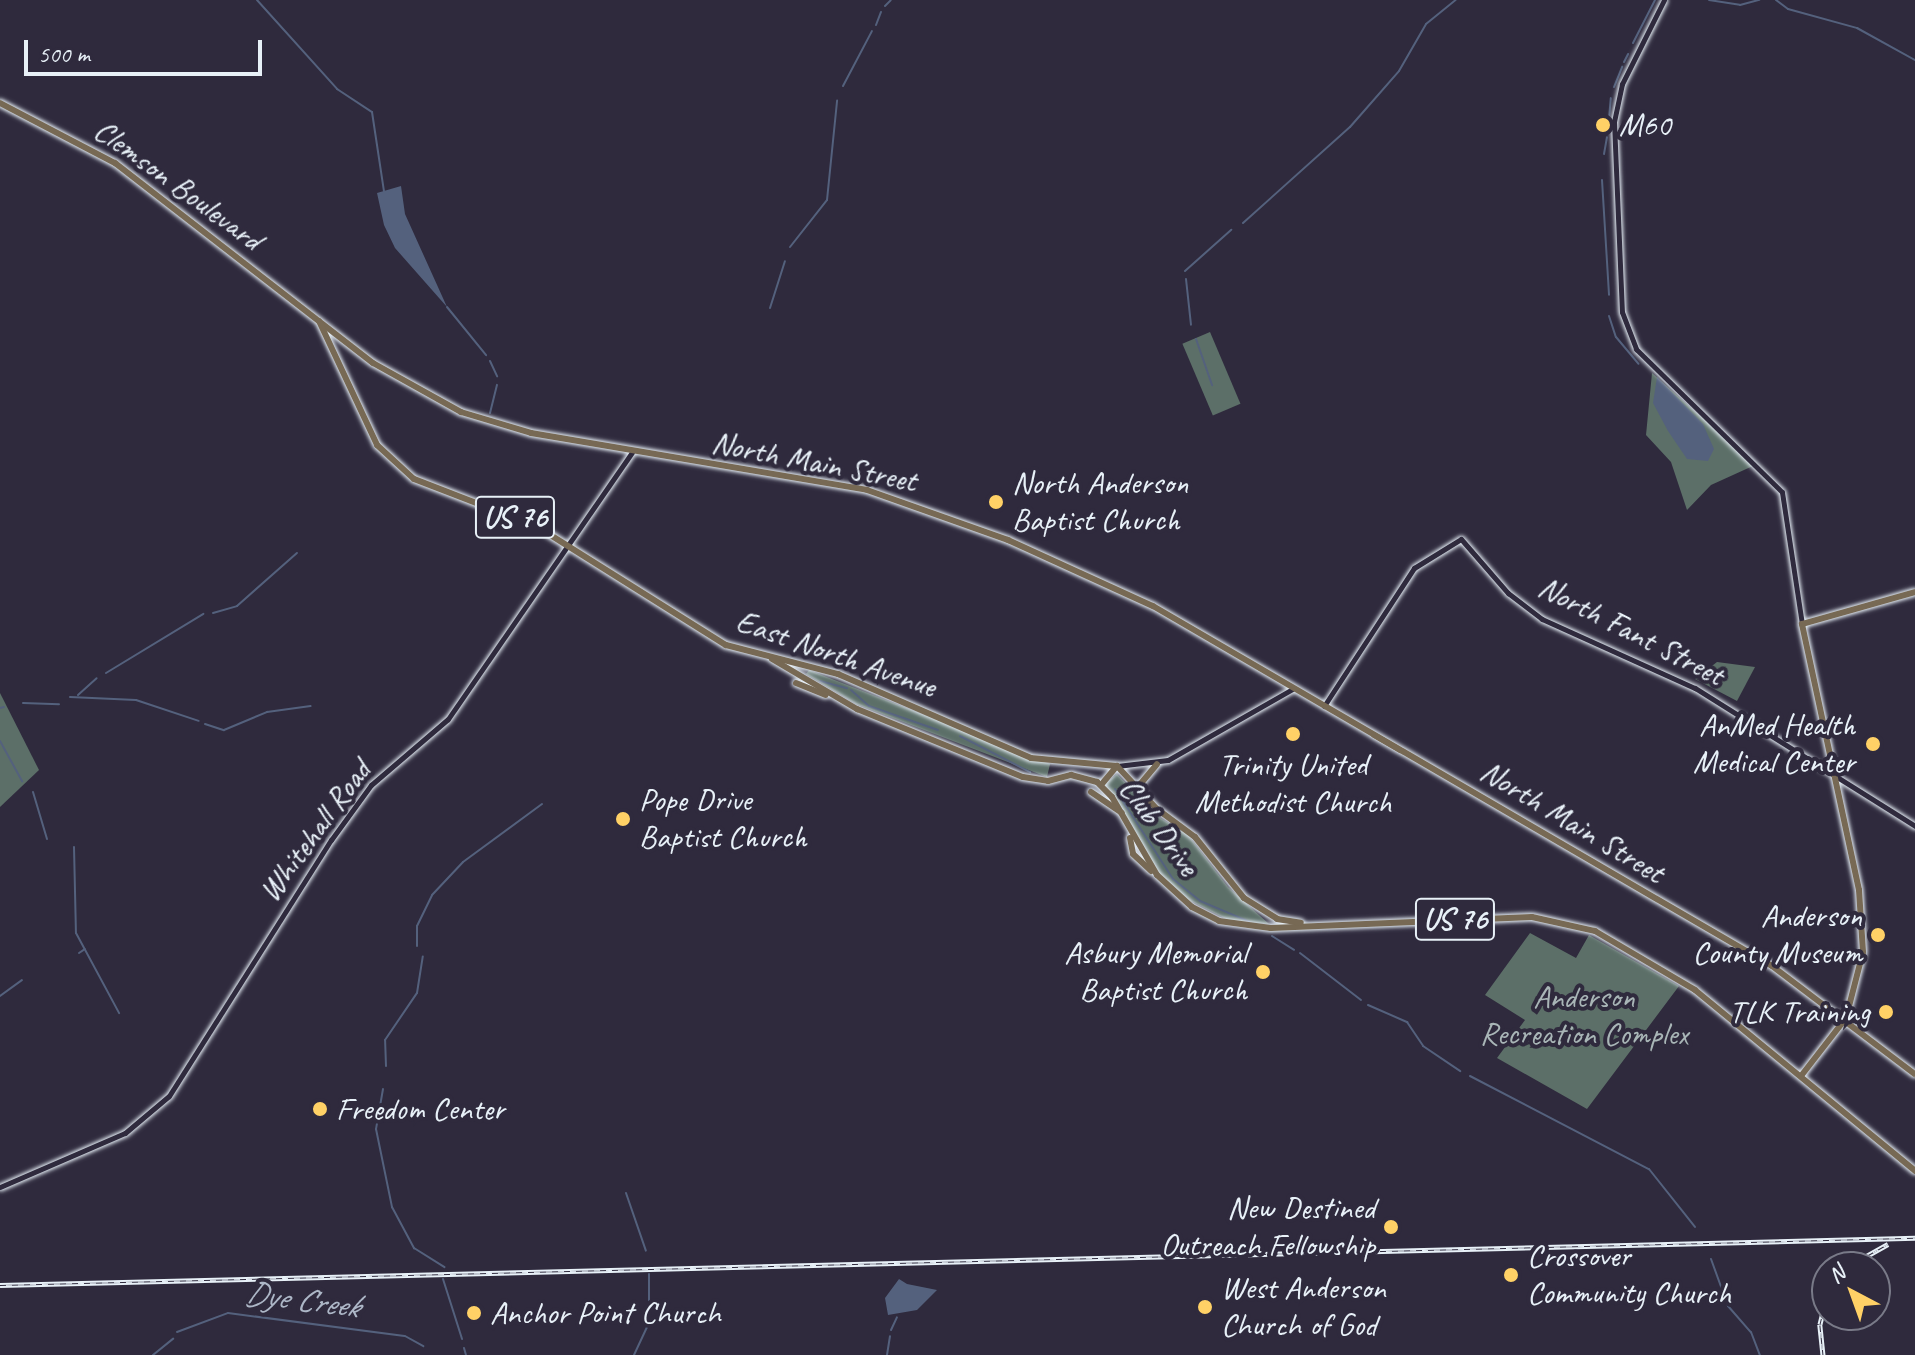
<!DOCTYPE html>
<style>
body{margin:0}
#map{position:relative;width:1915px;height:1355px;overflow:hidden;background:#2f2a3d;font-family:Caveat,sans-serif}
div>[style]{position:absolute}
.green>*{inset:0;background:#5c6f68;transform-origin:0 0}
.water>*{inset:0;background:#54617d}
.stream>*{height:2px;margin:-1px;padding:0 1px;transform-origin:1px;border-radius:1px;background:#54617d}
.roads{filter:drop-shadow(0 0 2px #e8f1f8) drop-shadow(0 0 2px #e8f1f8)}
.secondary>*{height:5px;margin:-2.5px;padding:0 2.5px;transform-origin:2.5px;border-radius:2.5px;background:#2f2a3d}
.primary>*{height:6px;margin:-3px;padding:0 3px;transform-origin:3px;border-radius:3px;background:#776954}
.rail>*{height:5px;margin-top:-2.5px;transform-origin:0;background:repeating-linear-gradient(90deg,#2f2a3d 0 6px,#e8f1f8 0 12px);box-sizing:border-box;border-block:2px solid #e8f1f8}
.dots>*{width:22px;height:22px;translate:-50% -50%;box-sizing:border-box;border:4px solid #2f2a3d;border-radius:50%}
span{translate:-50% -50%;white-space:nowrap;text-align:center;line-height:1.15;-webkit-text-stroke:8px #2f2a3d;paint-order:stroke}
.shield-label span{padding:2px 6px;background:#2f2a3d;border:2px solid;border-radius:6px;-webkit-text-stroke-width:0}
.shield-label{font-size:30px;color:#e8f1f8;font-weight:700}
.poi-label{font-size:32px;color:#e8f1f8}
.left{translate:0 -50%;text-align:left}
.right{translate:-100% -50%;text-align:right}
.street-label{font-size:32px;color:#e8f1f8}
.park-label{font-size:32px;color:#a9b6b7}
.water-label{font-size:34px;color:#adb7c7;font-style:italic}
.north{position:absolute;left:1811px;top:1251px;width:80px;height:80px;box-sizing:border-box;background:#2f2a3d;border:2px solid #797a88;border-radius:50%;rotate:319deg;font-size:22px;font-weight:700;line-height:32px;text-align:center;color:#e8f1f8}
.north::after{content:'';display:block;margin:auto;width:28px;height:36px;background:#ffd166;clip-path:polygon(50% 0,100% 100%,50% 72%,0 100%)}
.scale{position:absolute;left:24px;top:40px;width:238px;height:36px;box-sizing:border-box;border:4px solid #e8f1f8;border-top:0;padding-left:10px;font-size:24px;line-height:28px;white-space:nowrap;color:#e8f1f8;-webkit-text-stroke:6px #2f2a3d;paint-order:stroke}
</style>
<div id="map">
<div class="green">
<i style="left:1210px;top:332px;width:78px;height:30px;rotate:67deg"></i>
<i style="clip-path:polygon(1652px 373px,1755px 465px,1711px 485px,1687px 510px,1671px 462px,1646px 435px)"></i>
<i style="clip-path:polygon(1717px 662px,1755px 667px,1737px 701px,1695px 679px)"></i>
<i style="clip-path:polygon(809px 670px,1050px 764px,1047px 777px,856px 704px,806px 674px)"></i>
<i style="clip-path:polygon(0 693px,39px 770px,0 807px)"></i>
<i style="clip-path:polygon(1117px 774px,1157px 816px,1188px 835px,1228px 887px,1269px 924px,1228px 920px,1181px 896px,1149px 862px,1105px 784px)"></i>
<i style="clip-path:polygon(1530px 933px,1576px 958px,1589px 935px,1679px 986px,1587px 1109px,1497px 1058px,1525px 1020px,1485px 995px)"></i>
</div>
<div class="water">
<i style="clip-path:polygon(401px 186px,405px 214px,447px 307px,395px 248px,384px 225px,377px 193px)"></i>
<i style="clip-path:polygon(1657px 377px,1703px 424px,1714px 449px,1708px 461px,1687px 459px,1668px 431px,1653px 403px)"></i>
<i style="clip-path:polygon(899px 1279px,907px 1284px,937px 1290px,917px 1310px,888px 1315px,885px 1298px)"></i>
</div>
<div class="stream">
<i style="left:257px;top:0;width:120px;rotate:48deg"></i>
<i style="left:337px;top:89px;width:42px;rotate:33.3deg"></i>
<i style="left:372px;top:112px;width:80px;rotate:81.4deg"></i>
<i style="left:1709px;top:0;width:31px;rotate:9deg"></i>
<i style="left:1740px;top:5px;width:20px;rotate:-15deg"></i>
<i style="left:1776px;top:0;width:15px;rotate:37deg"></i>
<i style="left:1788px;top:9px;width:72px;rotate:15.4deg"></i>
<i style="left:1857px;top:28px;width:66px;rotate:28.9deg"></i>
<i style="left:885px;top:6px;width:8px;rotate:-45deg"></i>
<i style="left:876px;top:25px;width:14px;rotate:-69deg"></i>
<i style="left:1633px;top:43px;width:48px;rotate:-62.9deg"></i>
<i style="left:1624px;top:62px;width:9px;rotate:-63deg"></i>
<i style="left:843px;top:86px;width:62px;rotate:-62.2deg"></i>
<i style="left:1614px;top:87px;width:22px;rotate:-68deg"></i>
<i style="left:1608px;top:130px;width:32px;rotate:-85deg"></i>
<i style="left:1604px;top:154px;width:17px;rotate:-80deg"></i>
<i style="left:1602px;top:180px;width:115px;rotate:86.5deg"></i>
<i style="left:1243px;top:223px;width:144px;rotate:-41.9deg"></i>
<i style="left:1350px;top:127px;width:74px;rotate:-48.8deg"></i>
<i style="left:1399px;top:71px;width:54px;rotate:-60.1deg"></i>
<i style="left:1426px;top:24px;width:38px;rotate:-39deg"></i>
<i style="left:790px;top:247px;width:60px;rotate:-51.8deg"></i>
<i style="left:827px;top:200px;width:100px;rotate:-84.2deg"></i>
<i style="left:1185px;top:271px;width:62px;rotate:-41.7deg"></i>
<i style="left:1186px;top:279px;width:46px;rotate:83.8deg"></i>
<i style="left:447px;top:307px;width:62px;rotate:50.9deg"></i>
<i style="left:770px;top:308px;width:49px;rotate:-72.3deg"></i>
<i style="left:1609px;top:316px;width:22px;rotate:72deg"></i>
<i style="left:1616px;top:337px;width:35px;rotate:50deg"></i>
<i style="left:1196px;top:339px;width:49px;rotate:70.8deg"></i>
<i style="left:490px;top:361px;width:17px;rotate:65deg"></i>
<i style="left:490px;top:413px;width:29px;rotate:-76deg"></i>
<i style="left:213px;top:613px;width:25px;rotate:-16deg"></i>
<i style="left:237px;top:606px;width:80px;rotate:-41.5deg"></i>
<i style="left:106px;top:673px;width:114px;rotate:-31.3deg"></i>
<i style="left:820px;top:681px;width:28px;rotate:15deg"></i>
<i style="left:851px;top:690px;width:24px;rotate:42deg"></i>
<i style="left:869px;top:706px;width:73px;rotate:19.2deg"></i>
<i style="left:78px;top:695px;width:25px;rotate:-42deg"></i>
<i style="left:70px;top:697px;width:66px;rotate:2.6deg"></i>
<i style="left:136px;top:700px;width:66px;rotate:18.4deg"></i>
<i style="left:23px;top:703px;width:36px;rotate:2deg"></i>
<i style="left:0;top:708px;width:4px;rotate:-14deg"></i>
<i style="left:205px;top:724px;width:20px;rotate:18deg"></i>
<i style="left:224px;top:730px;width:47px;rotate:-22.7deg"></i>
<i style="left:267px;top:712px;width:44px;rotate:-7.8deg"></i>
<i style="left:960px;top:736px;width:79px;rotate:27.2deg"></i>
<i style="left:0;top:741px;width:46px;rotate:61.2deg"></i>
<i style="left:1115px;top:789px;width:107px;rotate:57.2deg"></i>
<i style="left:1173px;top:879px;width:35px;rotate:39deg"></i>
<i style="left:1200px;top:901px;width:54px;rotate:22.8deg"></i>
<i style="left:33px;top:792px;width:49px;rotate:73.4deg"></i>
<i style="left:74px;top:847px;width:86px;rotate:88.7deg"></i>
<i style="left:76px;top:933px;width:91px;rotate:61.7deg"></i>
<i style="left:1272px;top:936px;width:26px;rotate:32deg"></i>
<i style="left:417px;top:946px;width:20px;rotate:-90deg"></i>
<i style="left:417px;top:926px;width:34px;rotate:-64deg"></i>
<i style="left:432px;top:895px;width:45px;rotate:-46.8deg"></i>
<i style="left:463px;top:862px;width:98px;rotate:-36.3deg"></i>
<i style="left:79px;top:953px;width:7px;rotate:-34deg"></i>
<i style="left:1300px;top:953px;width:77px;rotate:37.6deg"></i>
<i style="left:0;top:996px;width:27px;rotate:-36deg"></i>
<i style="left:1368px;top:1005px;width:43px;rotate:23.6deg"></i>
<i style="left:1407px;top:1022px;width:29px;rotate:56deg"></i>
<i style="left:1423px;top:1046px;width:45px;rotate:34deg"></i>
<i style="left:386px;top:1066px;width:26px;rotate:-92deg"></i>
<i style="left:385px;top:1040px;width:57px;rotate:-55.8deg"></i>
<i style="left:417px;top:993px;width:37px;rotate:-81deg"></i>
<i style="left:1470px;top:1076px;width:202px;rotate:27.5deg"></i>
<i style="left:1649px;top:1169px;width:74px;rotate:51.6deg"></i>
<i style="left:383px;top:1089px;width:41px;rotate:99.9deg"></i>
<i style="left:376px;top:1129px;width:80px;rotate:78.4deg"></i>
<i style="left:392px;top:1207px;width:47px;rotate:61.8deg"></i>
<i style="left:414px;top:1248px;width:36px;rotate:32deg"></i>
<i style="left:626px;top:1193px;width:61px;rotate:71deg"></i>
<i style="left:1711px;top:1259px;width:50px;rotate:70.1deg"></i>
<i style="left:1728px;top:1306px;width:35px;rotate:49deg"></i>
<i style="left:1751px;top:1332px;width:25px;rotate:69deg"></i>
<i style="left:443px;top:1279px;width:63px;rotate:72.4deg"></i>
<i style="left:891px;top:1330px;width:14px;rotate:-65deg"></i>
<i style="left:177px;top:1332px;width:54px;rotate:-20.4deg"></i>
<i style="left:228px;top:1313px;width:178px;rotate:7.4deg"></i>
<i style="left:405px;top:1336px;width:21px;rotate:29deg"></i>
<i style="left:464px;top:1348px;width:7px;rotate:74deg"></i>
<i style="left:153px;top:1355px;width:26px;rotate:-39deg"></i>
<i style="left:634px;top:1355px;width:35px;rotate:-65deg"></i>
<i style="left:649px;top:1323px;width:49px;rotate:-90deg"></i>
<i style="left:887px;top:1355px;width:19px;rotate:-81deg"></i>
</div>
<div class="roads">
<div class="secondary">
<i style="left:1664px;top:0;width:94px;rotate:116.6deg"></i>
<i style="left:1622px;top:84px;width:39px;rotate:102deg"></i>
<i style="left:1614px;top:122px;width:190px;rotate:87.6deg"></i>
<i style="left:1622px;top:312px;width:40px;rotate:69deg"></i>
<i style="left:1636px;top:349px;width:204px;rotate:44.4deg"></i>
<i style="left:1782px;top:492px;width:134px;rotate:81.4deg"></i>
<i style="left:1324px;top:706px;width:165px;rotate:-56.9deg"></i>
<i style="left:1414px;top:568px;width:55px;rotate:-31.7deg"></i>
<i style="left:1461px;top:539px;width:72px;rotate:49deg"></i>
<i style="left:1508px;top:593px;width:43px;rotate:37.4deg"></i>
<i style="left:1542px;top:619px;width:168px;rotate:24.3deg"></i>
<i style="left:1695px;top:688px;width:260px;rotate:32.1deg"></i>
<i style="left:1117px;top:766px;width:51px;rotate:-6.7deg"></i>
<i style="left:1168px;top:760px;width:145px;rotate:-29.7deg"></i>
<i style="left:0;top:1187px;width:136px;rotate:-23.4deg"></i>
<i style="left:125px;top:1133px;width:57px;rotate:-40.1deg"></i>
<i style="left:169px;top:1096px;width:303px;rotate:-57.7deg"></i>
<i style="left:331px;top:840px;width:68px;rotate:-54deg"></i>
<i style="left:371px;top:785px;width:101px;rotate:-40.6deg"></i>
<i style="left:448px;top:719px;width:324px;rotate:-55.4deg"></i>
</div>
<div class="primary">
<i style="left:0;top:103px;width:130px;rotate:27.6deg"></i>
<i style="left:115px;top:163px;width:326px;rotate:37.8deg"></i>
<i style="left:373px;top:363px;width:101px;rotate:29.1deg"></i>
<i style="left:461px;top:412px;width:73px;rotate:16.7deg"></i>
<i style="left:531px;top:433px;width:341px;rotate:9.6deg"></i>
<i style="left:867px;top:490px;width:150px;rotate:19.5deg"></i>
<i style="left:1008px;top:540px;width:159px;rotate:24.5deg"></i>
<i style="left:1153px;top:606px;width:716px;rotate:30.18deg"></i>
<i style="left:1772px;top:966px;width:179px;rotate:37.1deg"></i>
<i style="left:319px;top:321px;width:137px;rotate:64.9deg"></i>
<i style="left:377px;top:445px;width:50px;rotate:42.6deg"></i>
<i style="left:414px;top:479px;width:131px;rotate:21.1deg"></i>
<i style="left:536px;top:526px;width:224px;rotate:32.1deg"></i>
<i style="left:726px;top:645px;width:116px;rotate:14.5deg"></i>
<i style="left:838px;top:674px;width:210px;rotate:23.5deg"></i>
<i style="left:1031px;top:758px;width:86px;rotate:5.3deg"></i>
<i style="left:772px;top:659px;width:99px;rotate:30.5deg"></i>
<i style="left:857px;top:709px;width:179px;rotate:22.3deg"></i>
<i style="left:1023px;top:777px;width:25px;rotate:9deg"></i>
<i style="left:1048px;top:781px;width:24px;rotate:-15deg"></i>
<i style="left:1071px;top:775px;width:27px;rotate:15deg"></i>
<i style="left:1097px;top:782px;width:21px;rotate:45deg"></i>
<i style="left:1112px;top:797px;width:90px;rotate:60deg"></i>
<i style="left:1157px;top:875px;width:47px;rotate:42.4deg"></i>
<i style="left:1192px;top:907px;width:30px;rotate:27deg"></i>
<i style="left:1219px;top:921px;width:52px;rotate:7.7deg"></i>
<i style="left:1271px;top:928px;width:261px;rotate:-2.4deg"></i>
<i style="left:1532px;top:917px;width:65px;rotate:12.5deg"></i>
<i style="left:1595px;top:931px;width:116px;rotate:30.5deg"></i>
<i style="left:1695px;top:990px;width:285px;rotate:39.4deg"></i>
<i style="left:796px;top:683px;width:32px;rotate:22deg"></i>
<i style="left:1374px;top:735px;width:30px;rotate:30deg"></i>
<i style="left:1117px;top:766px;width:59px;rotate:47.1deg"></i>
<i style="left:1157px;top:809px;width:47px;rotate:36.4deg"></i>
<i style="left:1195px;top:837px;width:78px;rotate:51.2deg"></i>
<i style="left:1244px;top:898px;width:39px;rotate:32deg"></i>
<i style="left:1277px;top:919px;width:24px;rotate:9deg"></i>
<i style="left:1101px;top:785px;width:25px;rotate:-50deg"></i>
<i style="left:1137px;top:788px;width:31px;rotate:-50deg"></i>
<i style="left:1091px;top:792px;width:37px;rotate:34deg"></i>
<i style="left:1130px;top:838px;width:16px;rotate:79deg"></i>
<i style="left:1133px;top:854px;width:25px;rotate:43deg"></i>
<i style="left:1801px;top:1076px;width:73px;rotate:-52.2deg"></i>
<i style="left:1846px;top:1018px;width:68px;rotate:-75.6deg"></i>
<i style="left:1863px;top:952px;width:62px;rotate:-93.7deg"></i>
<i style="left:1859px;top:890px;width:272px;rotate:-102.1deg"></i>
<i style="left:1802px;top:624px;width:117px;rotate:-15.8deg"></i>
</div>
</div>
<div class="rail">
<i style="left:1847px;top:1267px;width:47px;rotate:-29.3deg"></i>
<i style="left:0;top:1285px;width:1916px;rotate:-1.41deg"></i>
<i style="left:1823px;top:1355px;width:31px;rotate:-96deg"></i>
<i style="left:1820px;top:1324px;width:29px;rotate:-76deg"></i>
</div>
<div class="dots">
<i style="left:1603px;top:125px;background:#ffd166"></i>
<i style="left:996px;top:502px;background:#ffd166"></i>
<i style="left:1293px;top:734px;background:#ffd166"></i>
<i style="left:1873px;top:744px;background:#ffd166"></i>
<i style="left:623px;top:819px;background:#ffd166"></i>
<i style="left:1878px;top:935px;background:#ffd166"></i>
<i style="left:1263px;top:972px;background:#ffd166"></i>
<i style="left:1886px;top:1012px;background:#ffd166"></i>
<i style="left:320px;top:1109px;background:#ffd166"></i>
<i style="left:1391px;top:1227px;background:#ffd166"></i>
<i style="left:1511px;top:1275px;background:#ffd166"></i>
<i style="left:1205px;top:1307px;background:#ffd166"></i>
<i style="left:474px;top:1313px;background:#ffd166"></i>
</div>
<div class="shield-label">
<span style="left:515px;top:517px">US 76</span>
<span style="left:1455px;top:919px">US 76</span>
</div>
<div class="poi-label">
<span class="left" style="left:1619px;top:125px">M60</span>
<span class="left" style="left:1012px;top:502px">North Anderson<br>Baptist Church</span>
<span class="right" style="left:1855px;top:744px">AnMed Health<br>Medical Center</span>
<span style="left:1293px;top:784px">Trinity United<br>Methodist Church</span>
<span class="left" style="left:639px;top:819px">Pope Drive<br>Baptist Church</span>
<span class="right" style="left:1862px;top:935px">Anderson<br>County Museum</span>
<span class="right" style="left:1247px;top:972px">Asbury Memorial<br>Baptist Church</span>
<span class="right" style="left:1870px;top:1012px">TLK Training</span>
<span class="left" style="left:336px;top:1109px">Freedom Center</span>
<span class="right" style="left:1375px;top:1227px">New Destined<br>Outreach Fellowship</span>
<span class="left" style="left:1527px;top:1275px">Crossover<br>Community Church</span>
<span class="left" style="left:1221px;top:1307px">West Anderson<br>Church of God</span>
<span class="left" style="left:490px;top:1313px">Anchor Point Church</span>
</div>
<div class="street-label">
<span style="left:178px;top:185px;rotate:36deg">Clemson Boulevard</span>
<span style="left:814px;top:462px;rotate:11deg">North Main Street</span>
<span style="left:1631px;top:631px;rotate:27deg">North Fant Street</span>
<span style="left:836px;top:654px;rotate:19deg">East North Avenue</span>
<span style="left:1572px;top:822px;rotate:31deg">North Main Street</span>
<span style="left:1159px;top:827px;rotate:54deg">Club Drive</span>
<span style="left:315px;top:831px;rotate:-54deg">Whitehall Road</span>
</div>
<div class="park-label">
<span style="left:1584px;top:1016px">Anderson<br>Recreation Complex</span>
</div>
<div class="water-label">
<span style="left:302px;top:1299px;rotate:7deg">Dye Creek</span>
</div>
<div class="north">N</div>
<div class="scale">500 m</div>
</div>
